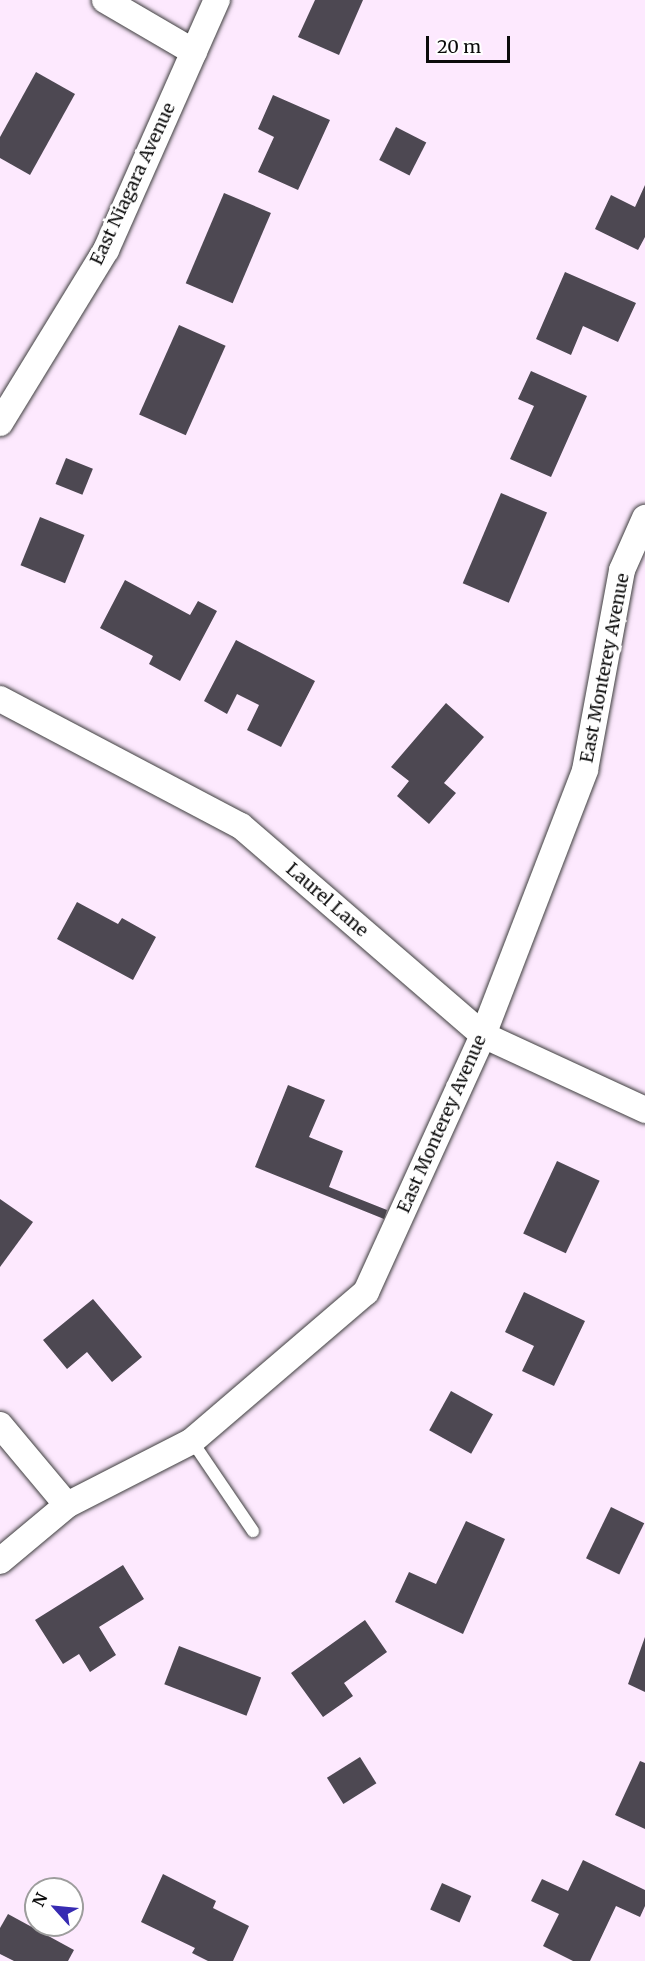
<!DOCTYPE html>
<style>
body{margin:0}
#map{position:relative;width:645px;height:1961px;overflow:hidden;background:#fde9fe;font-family:Merriweather,serif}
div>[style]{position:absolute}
.building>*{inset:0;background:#4d4852;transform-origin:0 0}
.roads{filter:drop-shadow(0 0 2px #3e3e3e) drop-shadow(0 0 2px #3e3e3e)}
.service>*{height:12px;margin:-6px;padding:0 6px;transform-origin:6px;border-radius:6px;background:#fff}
.minor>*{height:26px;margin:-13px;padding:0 13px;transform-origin:13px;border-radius:13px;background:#fff}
span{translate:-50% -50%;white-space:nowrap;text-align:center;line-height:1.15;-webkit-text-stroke:6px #fff;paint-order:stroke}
.street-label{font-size:18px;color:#0b0b0b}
.north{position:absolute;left:24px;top:1877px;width:60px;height:60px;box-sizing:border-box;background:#fff;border:2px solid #9d9d9d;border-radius:50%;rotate:297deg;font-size:16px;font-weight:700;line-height:24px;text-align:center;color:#0b0b0b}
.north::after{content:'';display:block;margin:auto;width:21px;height:27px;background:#372bb2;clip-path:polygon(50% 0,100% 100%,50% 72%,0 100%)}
.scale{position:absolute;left:426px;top:36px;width:84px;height:27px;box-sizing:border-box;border:3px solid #0b0b0b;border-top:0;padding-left:8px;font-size:18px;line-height:21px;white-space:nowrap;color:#0b0b0b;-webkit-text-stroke:4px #fff;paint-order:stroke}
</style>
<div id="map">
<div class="building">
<i style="clip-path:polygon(315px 0,363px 0,339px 55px,298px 37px)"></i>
<i style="clip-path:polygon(36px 72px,75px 94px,30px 175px,0 158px,0 137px)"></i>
<i style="clip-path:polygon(273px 95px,330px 120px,298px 190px,258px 172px,274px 137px,258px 129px)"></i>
<i style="left:396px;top:127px;width:34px;height:37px;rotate:27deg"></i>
<i style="clip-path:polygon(645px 185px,645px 237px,638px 250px,595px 229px,611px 195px,635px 207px)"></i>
<i style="left:224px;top:193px;width:51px;height:98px;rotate:23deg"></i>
<i style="clip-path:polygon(565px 272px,636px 303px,618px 342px,583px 326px,571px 355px,536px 339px)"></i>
<i style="left:179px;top:325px;width:51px;height:98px;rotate:24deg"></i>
<i style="clip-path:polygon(531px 371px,587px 396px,551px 477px,510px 459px,534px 406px,518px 399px)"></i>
<i style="left:66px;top:458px;width:29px;height:28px;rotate:22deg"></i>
<i style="left:501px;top:493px;width:50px;height:98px;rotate:23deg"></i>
<i style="left:40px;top:517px;width:48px;height:52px;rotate:22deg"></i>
<i style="clip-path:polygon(125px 580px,190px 615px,198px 601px,217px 611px,180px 681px,149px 664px,153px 656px,100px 628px)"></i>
<i style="clip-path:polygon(236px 640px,315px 681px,281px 747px,247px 730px,259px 705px,237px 694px,227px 714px,204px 701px)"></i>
<i style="clip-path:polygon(446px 703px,484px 737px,444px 783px,456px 793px,429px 824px,397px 796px,409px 781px,391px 767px)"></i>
<i style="clip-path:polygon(77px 902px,118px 924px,122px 918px,156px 937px,133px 980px,57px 939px)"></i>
<i style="clip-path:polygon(288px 1085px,325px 1100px,309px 1137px,343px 1151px,329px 1187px,387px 1210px,384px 1219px,255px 1167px)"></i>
<i style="left:557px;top:1161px;width:47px;height:80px;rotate:25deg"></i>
<i style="clip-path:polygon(0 1199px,33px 1222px,0 1267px)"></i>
<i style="clip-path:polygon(524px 1292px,585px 1321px,554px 1386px,522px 1371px,534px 1346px,505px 1332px)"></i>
<i style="clip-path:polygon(93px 1299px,142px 1357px,112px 1382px,87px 1352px,67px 1369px,43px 1340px)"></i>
<i style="left:451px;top:1391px;width:48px;height:45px;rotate:29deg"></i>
<i style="left:611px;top:1507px;width:37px;height:57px;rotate:26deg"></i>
<i style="clip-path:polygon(466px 1521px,505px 1539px,463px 1634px,395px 1602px,409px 1572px,436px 1584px)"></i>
<i style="clip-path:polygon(123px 1565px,144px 1599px,99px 1627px,116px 1655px,90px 1672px,79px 1654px,63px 1664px,35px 1620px)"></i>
<i style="clip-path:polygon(365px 1620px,387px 1652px,344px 1683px,353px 1696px,323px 1717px,291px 1673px)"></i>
<i style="clip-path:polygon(645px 1637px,645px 1692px,628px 1684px)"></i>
<i style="left:179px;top:1646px;width:88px;height:41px;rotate:21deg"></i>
<i style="left:360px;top:1757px;width:31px;height:39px;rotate:58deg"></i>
<i style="clip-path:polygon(640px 1761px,645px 1763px,645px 1829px,615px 1815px)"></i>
<i style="clip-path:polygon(583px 1860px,645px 1890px,645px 1906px,640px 1917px,616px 1906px,590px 1961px,573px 1961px,543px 1946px,559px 1914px,531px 1901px,542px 1879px,568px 1891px)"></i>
<i style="clip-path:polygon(163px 1874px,216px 1901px,213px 1908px,249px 1926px,233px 1961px,208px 1961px,192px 1953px,195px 1948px,141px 1922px)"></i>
<i style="left:442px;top:1883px;width:32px;height:29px;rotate:24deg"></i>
<i style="clip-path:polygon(8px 1914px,74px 1950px,68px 1961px,14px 1961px,0 1954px,0 1928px)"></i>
</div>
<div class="roads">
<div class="service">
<i style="left:192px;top:1441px;width:109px;rotate:55.9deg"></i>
</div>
<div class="minor">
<i style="left:105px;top:0;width:103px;rotate:30.3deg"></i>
<i style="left:0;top:423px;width:203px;rotate:-58.5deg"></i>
<i style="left:106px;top:250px;width:274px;rotate:-66.1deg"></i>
<i style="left:0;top:699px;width:272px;rotate:27.8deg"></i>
<i style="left:241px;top:826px;width:320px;rotate:40.8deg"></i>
<i style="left:483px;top:1035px;width:179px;rotate:24.8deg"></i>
<i style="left:0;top:1425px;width:104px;rotate:50.1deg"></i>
<i style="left:0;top:1561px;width:87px;rotate:-39.9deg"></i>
<i style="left:67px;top:1505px;width:140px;rotate:-27.1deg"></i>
<i style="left:192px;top:1441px;width:229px;rotate:-40.6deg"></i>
<i style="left:366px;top:1292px;width:282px;rotate:-65.5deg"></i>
<i style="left:483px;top:1035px;width:284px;rotate:-68.9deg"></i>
<i style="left:585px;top:770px;width:203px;rotate:-79.5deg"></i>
<i style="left:622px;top:570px;width:57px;rotate:-66.1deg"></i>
</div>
</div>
<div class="street-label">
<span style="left:133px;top:184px;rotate:-65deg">East Niagara Avenue</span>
<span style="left:605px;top:668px;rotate:-79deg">East Monterey Avenue</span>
<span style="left:327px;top:900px;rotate:41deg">Laurel Lane</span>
<span style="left:442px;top:1124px;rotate:-66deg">East Monterey Avenue</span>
</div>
<div class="north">N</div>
<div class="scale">20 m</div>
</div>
